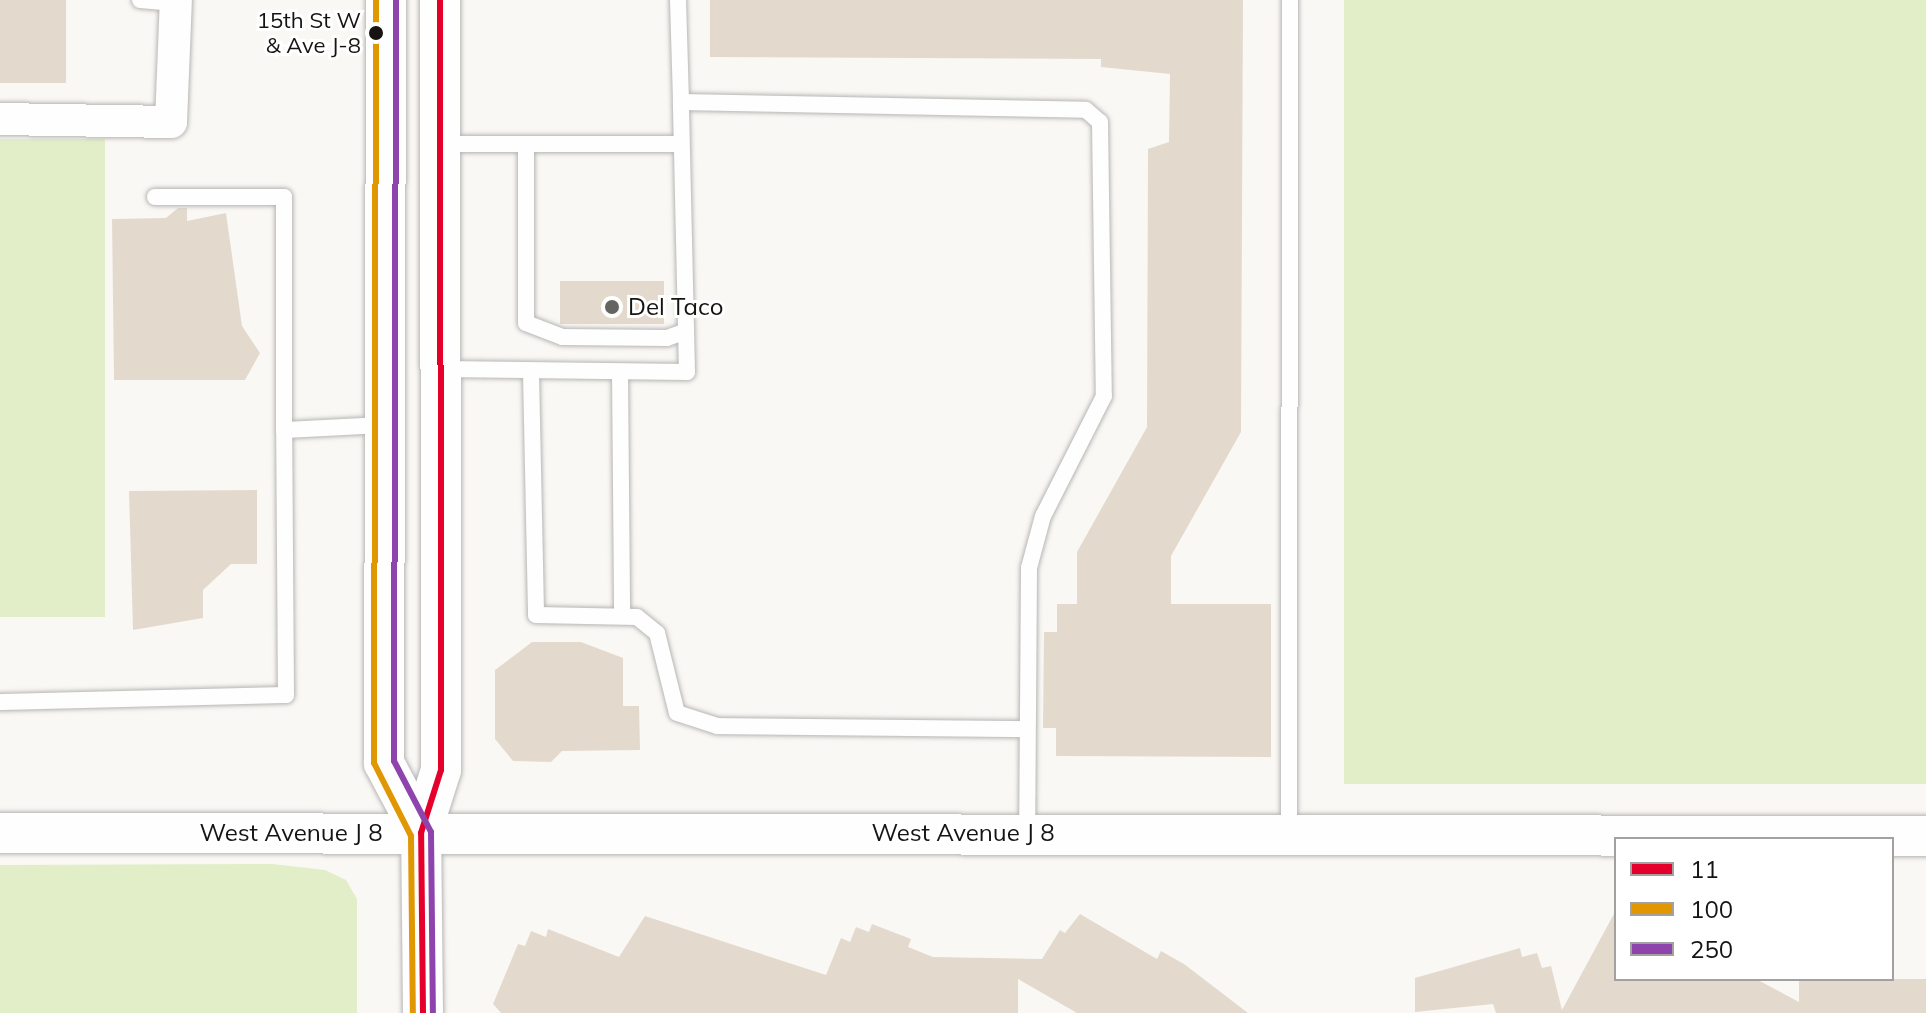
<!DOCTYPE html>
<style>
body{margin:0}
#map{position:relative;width:1926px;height:1013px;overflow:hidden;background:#faf8f5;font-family:Mulish,sans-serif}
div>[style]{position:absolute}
.green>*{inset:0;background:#e2eec8;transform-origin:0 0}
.building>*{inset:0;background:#e3dacd;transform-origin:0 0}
.roads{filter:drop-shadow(0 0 2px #b7b6b4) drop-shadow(0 0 2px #b7b6b4)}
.service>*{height:16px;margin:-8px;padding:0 8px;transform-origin:8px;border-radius:8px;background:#fefefe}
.minor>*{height:32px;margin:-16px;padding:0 16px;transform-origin:16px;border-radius:16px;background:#fefefe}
.tertiary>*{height:40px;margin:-20px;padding:0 20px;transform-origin:20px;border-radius:20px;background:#fefefe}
.bus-1>*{height:6px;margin:-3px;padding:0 3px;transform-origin:3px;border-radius:3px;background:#e4002b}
.bus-2>*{height:6px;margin:-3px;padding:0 3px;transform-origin:3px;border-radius:3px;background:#e09702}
.bus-3>*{height:6px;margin:-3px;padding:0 3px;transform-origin:3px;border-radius:3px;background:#8e44ad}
.dots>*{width:22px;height:22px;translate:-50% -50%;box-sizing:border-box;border:4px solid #fff;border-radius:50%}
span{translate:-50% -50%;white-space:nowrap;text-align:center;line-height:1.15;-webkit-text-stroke:6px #fff;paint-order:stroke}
.bus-label{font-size:22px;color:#161412}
.right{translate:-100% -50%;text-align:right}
.poi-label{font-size:24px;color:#161412}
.left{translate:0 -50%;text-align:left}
.street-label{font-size:24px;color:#161412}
.legend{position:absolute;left:1614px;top:837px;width:280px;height:144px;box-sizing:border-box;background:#fff;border:2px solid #a2a1a0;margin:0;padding:10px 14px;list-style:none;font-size:24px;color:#161412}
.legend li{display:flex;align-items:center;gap:16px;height:40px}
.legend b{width:40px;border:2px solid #a2a1a0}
</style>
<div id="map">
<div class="green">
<i style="left:1344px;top:0;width:582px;height:784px"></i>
<i style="left:0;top:139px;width:105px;height:478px"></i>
<i style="clip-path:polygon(272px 864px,325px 870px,346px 880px,357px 899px,357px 1013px,0 1013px,0 865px)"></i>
</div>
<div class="building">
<i style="left:0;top:0;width:66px;height:83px"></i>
<i style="clip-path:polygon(710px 0,1243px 0,1241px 432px,1171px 556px,1171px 604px,1271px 604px,1271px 757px,1056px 756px,1056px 728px,1043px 728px,1044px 632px,1057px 632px,1057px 604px,1077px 604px,1077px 552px,1147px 427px,1148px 149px,1169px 142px,1170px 74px,1101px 67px,1101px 59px,710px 57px)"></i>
<i style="clip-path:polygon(178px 208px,187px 208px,187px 221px,226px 213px,242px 326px,260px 353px,245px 380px,114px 380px,112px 219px,166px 218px)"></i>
<i style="left:560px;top:281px;width:104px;height:43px"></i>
<i style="clip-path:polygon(257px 490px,257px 564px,231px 564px,203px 590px,203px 618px,133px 630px,129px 491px)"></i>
<i style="clip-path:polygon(532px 642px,581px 642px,623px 658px,623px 706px,639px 706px,640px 750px,562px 751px,551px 762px,513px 761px,495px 739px,495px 670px)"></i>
<i style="clip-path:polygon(1616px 910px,1616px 979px,1756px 979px,1799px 1002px,1799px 979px,1926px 979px,1926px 1013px,1496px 1013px,1493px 1004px,1415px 1012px,1415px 978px,1520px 948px,1522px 957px,1537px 953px,1542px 968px,1551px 966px,1562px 1010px)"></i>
<i style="clip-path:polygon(1080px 914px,1157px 959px,1161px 951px,1184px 964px,1248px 1013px,1077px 1013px,1018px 979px,1018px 1013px,501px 1013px,493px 1004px,518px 944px,525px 946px,531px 931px,546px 937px,548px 929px,619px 957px,645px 916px,826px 975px,841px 938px,850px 942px,856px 927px,869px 932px,872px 924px,911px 939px,908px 947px,933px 957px,1042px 959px,1060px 930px,1065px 933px)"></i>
</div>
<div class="roads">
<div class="service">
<i style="left:140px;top:0;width:35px;rotate:5deg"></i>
<i style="left:678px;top:0;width:102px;rotate:88.3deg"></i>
<i style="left:442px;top:144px;width:239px"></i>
<i style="left:526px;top:144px;width:179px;rotate:90deg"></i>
<i style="left:526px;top:323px;width:39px;rotate:21deg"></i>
<i style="left:562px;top:337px;width:105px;rotate:0.5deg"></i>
<i style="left:667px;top:338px;width:20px;rotate:-20deg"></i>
<i style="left:155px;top:197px;width:129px"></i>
<i style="left:284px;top:197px;width:233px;rotate:90deg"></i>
<i style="left:442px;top:369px;width:245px;rotate:0.7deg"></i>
<i style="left:687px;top:372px;width:270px;rotate:-91.3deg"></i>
<i style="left:681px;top:102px;width:405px;rotate:1.1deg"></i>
<i style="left:1086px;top:110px;width:18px;rotate:41deg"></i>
<i style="left:1100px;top:122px;width:274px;rotate:89.2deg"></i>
<i style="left:1104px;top:396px;width:135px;rotate:116.9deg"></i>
<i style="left:1043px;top:516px;width:54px;rotate:105.1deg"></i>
<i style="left:1029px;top:568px;width:265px;rotate:90.4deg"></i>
<i style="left:620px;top:372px;width:244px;rotate:89.5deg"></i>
<i style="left:531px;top:373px;width:242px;rotate:88.8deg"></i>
<i style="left:536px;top:615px;width:101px;rotate:1.1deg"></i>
<i style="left:637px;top:617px;width:26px;rotate:39deg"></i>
<i style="left:657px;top:633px;width:82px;rotate:76deg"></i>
<i style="left:677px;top:713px;width:42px;rotate:18deg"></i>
<i style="left:717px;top:726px;width:310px;rotate:0.6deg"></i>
<i style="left:0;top:702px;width:286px;rotate:-1.4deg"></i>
<i style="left:286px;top:695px;width:265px;rotate:-90.4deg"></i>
<i style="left:284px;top:430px;width:100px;rotate:-2.9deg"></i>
<i style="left:1289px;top:833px;width:833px;rotate:-89.93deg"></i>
</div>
<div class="minor">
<i style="left:0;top:119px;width:171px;rotate:1deg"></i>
<i style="left:171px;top:122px;width:122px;rotate:-87.7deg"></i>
</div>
<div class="tertiary">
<i style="left:386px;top:0;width:763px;rotate:90.15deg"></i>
<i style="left:384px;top:763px;width:79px;rotate:62.1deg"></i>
<i style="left:0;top:833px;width:1926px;rotate:0.09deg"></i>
<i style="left:423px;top:1013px;width:180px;rotate:-90.6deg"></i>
<i style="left:421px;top:833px;width:66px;rotate:-72.4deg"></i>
<i style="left:441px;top:770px;width:770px;rotate:-90.07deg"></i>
</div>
</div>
<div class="bus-1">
<i style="left:423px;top:1013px;width:180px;rotate:-90.6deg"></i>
<i style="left:421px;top:833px;width:66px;rotate:-72.4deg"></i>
<i style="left:441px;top:770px;width:770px;rotate:-90.07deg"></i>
</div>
<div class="bus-2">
<i style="left:376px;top:0;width:763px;rotate:90.15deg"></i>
<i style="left:374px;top:763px;width:82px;rotate:63.1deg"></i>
<i style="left:411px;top:836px;width:177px;rotate:89.4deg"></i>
</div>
<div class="bus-3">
<i style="left:396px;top:0;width:761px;rotate:90.15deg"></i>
<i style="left:394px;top:761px;width:80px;rotate:62.5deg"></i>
<i style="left:431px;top:832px;width:181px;rotate:89.4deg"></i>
</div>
<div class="dots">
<i style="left:376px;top:33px;background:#161412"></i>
<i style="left:612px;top:307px;background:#666461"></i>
</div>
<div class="bus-label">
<span class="right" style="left:361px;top:33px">15th St W<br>&amp; Ave J-8</span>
</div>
<div class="poi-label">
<span class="left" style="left:628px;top:307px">Del Taco</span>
</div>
<div class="street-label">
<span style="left:291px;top:833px">West Avenue J 8</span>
<span style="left:963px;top:833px">West Avenue J 8</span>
</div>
<ul class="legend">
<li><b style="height:10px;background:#e4002b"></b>11</li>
<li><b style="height:10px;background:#e09702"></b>100</li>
<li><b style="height:10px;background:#8e44ad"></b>250</li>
</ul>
</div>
